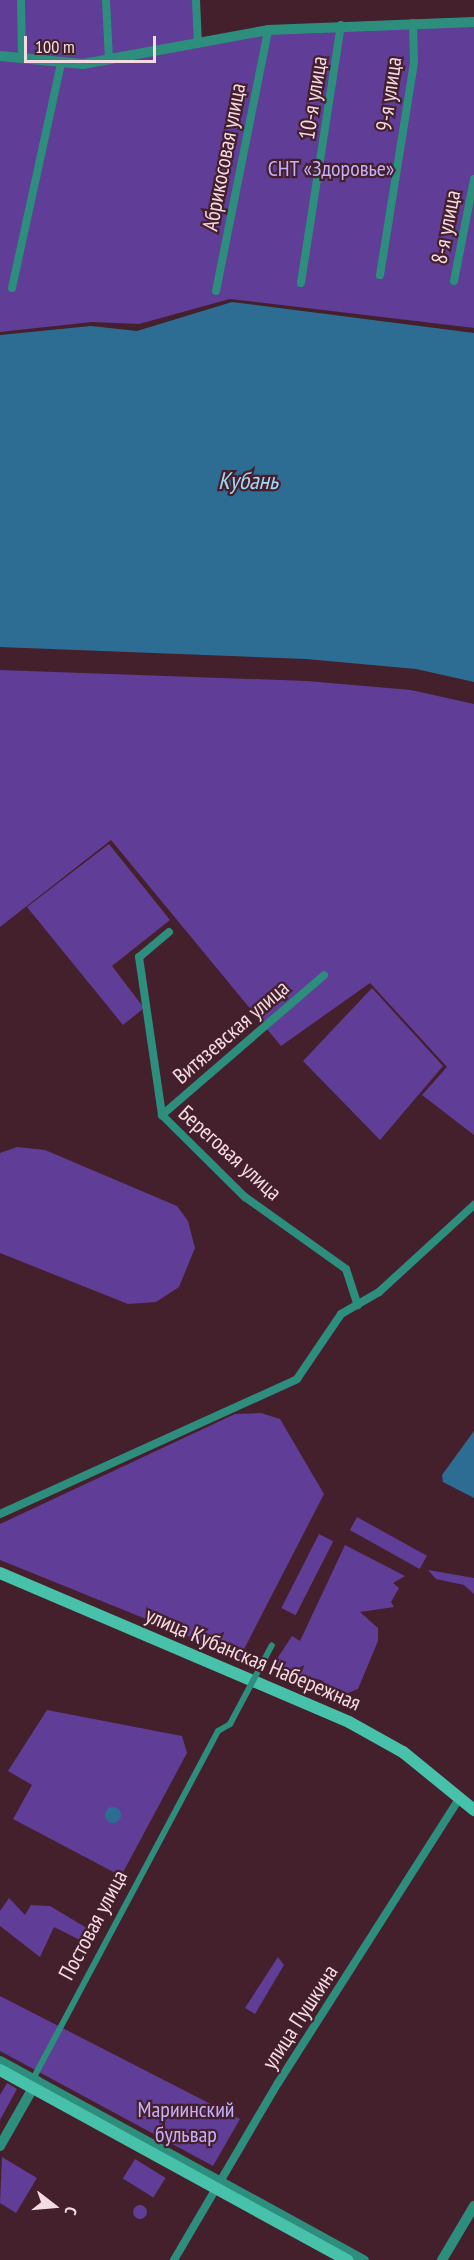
<!DOCTYPE html>
<meta charset="utf-8">
<style>
body{margin:0}
#map{position:relative;width:474px;height:2260px;overflow:hidden;background:#441f2c;font-family:"PT Sans Narrow",sans-serif}
div>[style]{position:absolute}
.green>*{inset:0;background:#603d96;transform-origin:0 0}
.round{border-radius:50%}
.water>*{inset:0;background:#2e6d93}
.pedestrian>*{height:6px;margin:-3px;padding:0 3px;transform-origin:3px;border-radius:3px;background:#2d8e7d}
.minor>*{height:8px;margin:-4px;padding:0 4px;transform-origin:4px;border-radius:4px;background:#2d8e7d}
.tertiary>*{height:10px;margin:-5px;padding:0 5px;transform-origin:5px;border-radius:5px;background:#2d8e7d}
.secondary>*{height:12px;margin:-6px;padding:0 6px;transform-origin:6px;border-radius:6px;background:#47c1aa}
.pedestrian-bridge>*{height:6px;margin:-3px;padding:0 3px;transform-origin:3px;border-radius:3px;background:#2d8e7d}
span{translate:-50% -50%;white-space:nowrap;text-align:center;line-height:1.15;-webkit-text-stroke:4.5px #441f2c;paint-order:stroke}
.street-label{font-size:22px;color:#f4dbe2}
.park-label{font-size:22px;color:#c7b0fa}
.water-label{font-size:24px;color:#a3d5f7;font-style:italic}
.north{position:absolute;left:24px;top:2176px;width:60px;height:60px;-webkit-text-stroke:4px #441f2c;paint-order:stroke;rotate:106deg;font-size:16px;font-weight:700;line-height:24px;text-align:center;color:#f4dbe2}
.north::after{content:'';display:block;margin:auto;width:21px;height:27px;background:#f4dbe2;clip-path:polygon(50% 0,100% 100%,50% 72%,0 100%)}
.scale{position:absolute;left:24px;top:36px;width:132px;height:27px;box-sizing:border-box;border:3px solid #f4dbe2;border-top:0;padding-left:8px;font-size:18px;line-height:21px;white-space:nowrap;color:#f4dbe2;-webkit-text-stroke:4px #441f2c;paint-order:stroke}
</style>
<div id="map">
<div class="green">
<i style="clip-path:polygon(0 0,196px 0,198px 44px,268px 30px,474px 22px,474px 328px,230px 299px,139px 324px,92px 322px,0 332px)"></i>
<i style="clip-path:polygon(0 670px,307px 681px,411px 690px,474px 704px,474px 1135px,422px 1095px,447px 1067px,370px 983px,281px 1046px,111px 840px,0 927px)"></i>
<i style="clip-path:polygon(109px 844px,170px 920px,112px 966px,144px 1008px,123px 1025px,27px 907px)"></i>
<i style="clip-path:polygon(372px 988px,443px 1066px,380px 1140px,303px 1061px)"></i>
<i style="clip-path:polygon(17px 1147px,45px 1150px,177px 1206px,188px 1221px,195px 1248px,179px 1287px,156px 1302px,128px 1304px,0 1253px,0 1153px)"></i>
<i style="clip-path:polygon(261px 1413px,280px 1419px,324px 1494px,240px 1657px,0 1560px,0 1524px,235px 1414px)"></i>
<i style="left:357px;top:1517px;width:80px;height:15px;rotate:29deg"></i>
<i style="left:319px;top:1534px;width:16px;height:83px;rotate:27deg"></i>
<i style="clip-path:polygon(345px 1545px,405px 1576px,393px 1583px,399px 1588px,391px 1602px,394px 1607px,360px 1612px,378px 1628px,378px 1641px,358px 1689px,343px 1695px,321px 1680px,271px 1668px,292px 1636px,300px 1641px)"></i>
<i style="clip-path:polygon(428px 1570px,474px 1578px,474px 1594px,464px 1585px,436px 1579px)"></i>
<i style="clip-path:polygon(47px 1710px,182px 1736px,187px 1753px,121px 1876px,13px 1819px,32px 1785px,8px 1771px)"></i>
<i style="clip-path:polygon(9px 1898px,25px 1915px,31px 1905px,50px 1906px,90px 1930px,82px 1941px,54px 1927px,40px 1957px,0 1926px,0 1911px)"></i>
<i style="clip-path:polygon(278px 1957px,284px 1965px,255px 2014px,245px 2008px)"></i>
<i style="clip-path:polygon(0 1996px,240px 2119px,213px 2166px,0 2051px)"></i>
<i style="clip-path:polygon(7px 2083px,17px 2089px,0 2120px,0 2095px)"></i>
<i style="clip-path:polygon(2px 2157px,37px 2178px,16px 2213px,0 2203px)"></i>
<i style="left:135px;top:2159px;width:36px;height:23px;rotate:32deg"></i>
<i class="round" style="left:133px;top:2205px;width:14px;height:14px"></i>
</div>
<div class="water">
<i style="clip-path:polygon(232px 302px,474px 333px,474px 682px,416px 669px,306px 659px,0 647px,0 335px,91px 326px,137px 331px)"></i>
<i style="clip-path:polygon(474px 1431px,474px 1498px,443px 1482px,442px 1475px)"></i>
<i class="round" style="left:105px;top:1807px;width:16px;height:16px"></i>
</div>
<div class="pedestrian">
<i style="left:33px;top:2079px;width:394px;rotate:-62deg"></i>
<i style="left:218px;top:1731px;width:14px;rotate:-30deg"></i>
</div>
<div class="minor">
<i style="left:21px;top:0;width:58px;rotate:89deg"></i>
<i style="left:106px;top:0;width:59px;rotate:87.1deg"></i>
<i style="left:196px;top:0;width:44px;rotate:87.4deg"></i>
<i style="left:380px;top:275px;width:215px;rotate:-80.9deg"></i>
<i style="left:414px;top:63px;width:40px;rotate:-91.4deg"></i>
<i style="left:454px;top:281px;width:104px;rotate:-78.9deg"></i>
<i style="left:301px;top:283px;width:261px;rotate:-81.2deg"></i>
<i style="left:12px;top:288px;width:230px;rotate:-77.7deg"></i>
<i style="left:216px;top:291px;width:266px;rotate:-78.7deg"></i>
<i style="left:169px;top:932px;width:39px;rotate:140deg"></i>
<i style="left:139px;top:957px;width:160px;rotate:81.7deg"></i>
<i style="left:162px;top:1115px;width:117px;rotate:44.7deg"></i>
<i style="left:245px;top:1197px;width:124px;rotate:35.5deg"></i>
<i style="left:346px;top:1269px;width:38px;rotate:72deg"></i>
<i style="left:162px;top:1115px;width:214px;rotate:-40.8deg"></i>
<i style="left:0;top:1514px;width:326px;rotate:-24.4deg"></i>
<i style="left:297px;top:1379px;width:78px;rotate:-55.9deg"></i>
<i style="left:341px;top:1314px;width:44px;rotate:-30.1deg"></i>
<i style="left:379px;top:1292px;width:129px;rotate:-42.5deg"></i>
<i style="left:174px;top:2260px;width:205px;rotate:-59.6deg"></i>
<i style="left:278px;top:2083px;width:339px;rotate:-57.5deg"></i>
</div>
<div class="tertiary">
<i style="left:0;top:56px;width:83px;rotate:5.5deg"></i>
<i style="left:83px;top:64px;width:188px;rotate:-10.4deg"></i>
<i style="left:268px;top:30px;width:206px;rotate:-2.2deg"></i>
<i style="left:0;top:2061px;width:415px;rotate:28.7deg"></i>
<i style="left:0;top:2146px;width:75px;rotate:-60.4deg"></i>
<i style="left:442px;top:2260px;width:63px;rotate:-59.3deg"></i>
</div>
<div class="secondary">
<i style="left:0;top:1573px;width:379px;rotate:23.1deg"></i>
<i style="left:349px;top:1722px;width:62px;rotate:29.1deg"></i>
<i style="left:403px;top:1752px;width:92px;rotate:39.2deg"></i>
<i style="left:0;top:2070px;width:396px;rotate:28.7deg"></i>
</div>
<div class="pedestrian-bridge">
<i style="left:230px;top:1724px;width:89px;rotate:-62deg"></i>
</div>
<div class="street-label">
<span style="left:389px;top:94px;rotate:-82deg">9-я улица</span>
<span style="left:313px;top:98px;rotate:-81deg">10-я улица</span>
<span style="left:224px;top:157px;rotate:-79deg">Абрикосовая улица</span>
<span style="left:446px;top:227px;rotate:-79deg">8-я улица</span>
<span style="left:231px;top:1032px;rotate:-41deg">Витязевская улица</span>
<span style="left:230px;top:1153px;rotate:42deg">Береговая улица</span>
<span style="left:253px;top:1659px;rotate:23deg">улица Кубанская Набережная</span>
<span style="left:93px;top:1925px;rotate:-62deg">Постовая улица</span>
<span style="left:300px;top:2017px;rotate:-57deg">улица Пушкина</span>
</div>
<div class="park-label">
<span style="left:331px;top:169px">СНТ «Здоровье»</span>
<span style="left:186px;top:2122px">Мариинский<br>бульвар</span>
</div>
<div class="water-label">
<span style="left:248px;top:481px">Кубань</span>
</div>
<div class="north">С</div>
<div class="scale">100 m</div>
</div>
